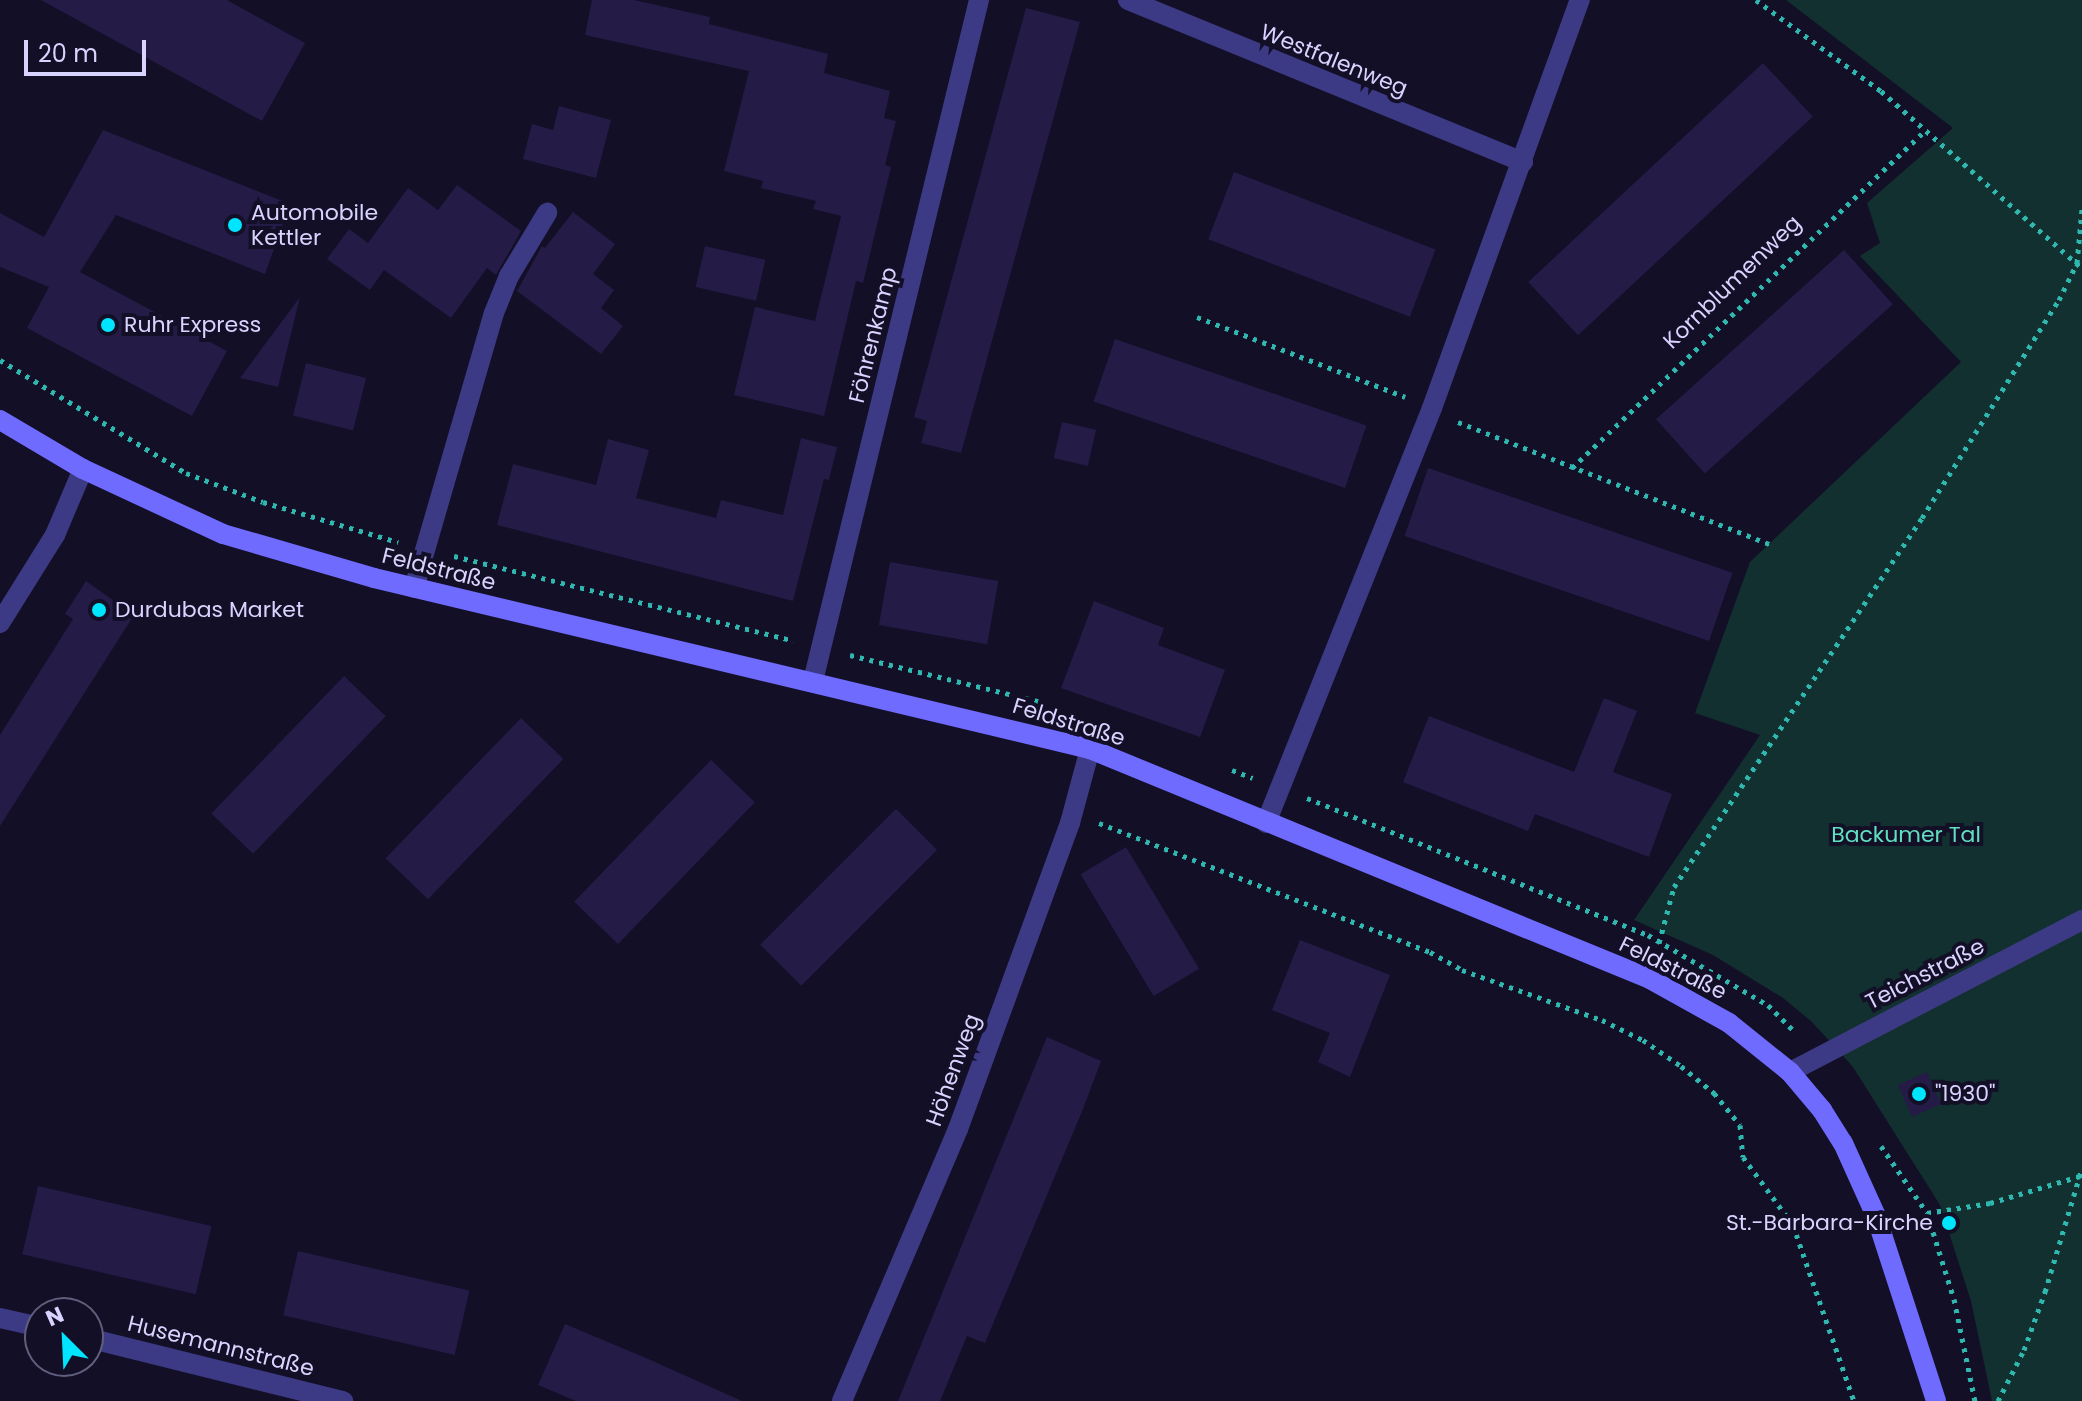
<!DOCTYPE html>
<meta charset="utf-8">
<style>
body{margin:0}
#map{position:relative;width:2082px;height:1401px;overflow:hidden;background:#130f26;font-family:Poppins,sans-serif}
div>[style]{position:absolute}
.green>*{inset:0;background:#12302f}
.building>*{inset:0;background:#241b47;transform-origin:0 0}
.path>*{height:5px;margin-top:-2.5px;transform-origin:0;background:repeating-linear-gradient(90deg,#2fb8b0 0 4px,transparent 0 10px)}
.service>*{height:20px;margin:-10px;padding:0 10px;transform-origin:10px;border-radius:10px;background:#3d3a85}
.minor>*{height:20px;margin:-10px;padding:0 10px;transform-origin:10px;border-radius:10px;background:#3d3a85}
.secondary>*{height:20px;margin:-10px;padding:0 10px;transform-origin:10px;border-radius:10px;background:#6f6bff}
.dots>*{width:22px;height:22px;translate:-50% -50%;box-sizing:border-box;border:4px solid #130f26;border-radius:50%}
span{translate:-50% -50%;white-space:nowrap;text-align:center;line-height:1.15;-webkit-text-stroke:8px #130f26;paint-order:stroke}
.street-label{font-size:22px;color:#d9d4ff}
.poi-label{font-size:22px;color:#d9d4ff}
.left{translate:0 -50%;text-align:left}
.right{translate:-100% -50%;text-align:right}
.park-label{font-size:22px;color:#5fe0c0}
.north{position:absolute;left:24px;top:1297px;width:80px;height:80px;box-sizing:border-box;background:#130f26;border:2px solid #625e7d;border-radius:50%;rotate:336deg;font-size:22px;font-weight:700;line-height:32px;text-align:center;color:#d9d4ff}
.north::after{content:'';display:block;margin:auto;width:28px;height:36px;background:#00e5ff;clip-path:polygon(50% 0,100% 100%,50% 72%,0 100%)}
.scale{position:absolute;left:24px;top:40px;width:122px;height:36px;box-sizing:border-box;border:4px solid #d9d4ff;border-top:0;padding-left:10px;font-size:24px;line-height:28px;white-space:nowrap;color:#d9d4ff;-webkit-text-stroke:6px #130f26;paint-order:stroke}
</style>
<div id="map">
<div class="green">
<i style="clip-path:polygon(1786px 0,2082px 0,2082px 1401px,1992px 1401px,1971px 1301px,1940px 1205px,1853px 1067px,1812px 1022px,1783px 998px,1713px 955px,1634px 920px,1760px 735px,1695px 713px,1750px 562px,1961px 362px,1860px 256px,1880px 243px,1867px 203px,1953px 128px)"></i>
</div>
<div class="building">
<i style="clip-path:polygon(41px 0,227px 0,305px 43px,262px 121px)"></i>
<i style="clip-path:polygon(592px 0,634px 0,710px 17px,709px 24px,828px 54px,824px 73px,890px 91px,884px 118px,896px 121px,885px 165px,891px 167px,863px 283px,856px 281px,824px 416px,734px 395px,755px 307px,815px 321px,841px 216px,813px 209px,816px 201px,761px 188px,763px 181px,724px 171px,749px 71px,585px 35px)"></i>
<i style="clip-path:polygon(1026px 8px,1080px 22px,961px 453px,921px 443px,927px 421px,914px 417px)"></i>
<i style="left:1763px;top:63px;width:73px;height:321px;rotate:47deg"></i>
<i style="clip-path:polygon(559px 106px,611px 120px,596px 178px,523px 159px,532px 124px,553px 130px)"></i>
<i style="clip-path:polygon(103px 130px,290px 204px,265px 274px,116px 215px,80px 272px,227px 351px,192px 416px,27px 328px,49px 287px,0 267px,0 213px,44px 237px)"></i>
<i style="left:1234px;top:172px;width:216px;height:72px;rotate:21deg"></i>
<i style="clip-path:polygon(457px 185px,521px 231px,496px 275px,487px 268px,451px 318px,384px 270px,370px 290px,327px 259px,349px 229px,368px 243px,408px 188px,438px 210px)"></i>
<i style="clip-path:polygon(573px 212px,615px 244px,593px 274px,614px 290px,601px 308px,623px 326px,601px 354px,517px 291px,542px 246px,545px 248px)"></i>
<i style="left:705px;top:246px;width:62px;height:42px;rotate:13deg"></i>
<i style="left:1844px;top:250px;width:73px;height:253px;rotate:48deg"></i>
<i style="clip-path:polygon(300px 297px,278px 387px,240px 378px)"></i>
<i style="left:1115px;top:339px;width:266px;height:66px;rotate:19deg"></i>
<i style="left:306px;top:363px;width:62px;height:54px;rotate:14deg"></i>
<i style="left:1062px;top:422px;width:35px;height:37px;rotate:13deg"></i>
<i style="clip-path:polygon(801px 438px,837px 447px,829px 480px,824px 479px,793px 601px,497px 525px,513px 464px,596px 485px,608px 439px,649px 450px,636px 498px,716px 518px,721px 500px,783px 515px)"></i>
<i style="left:1428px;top:468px;width:322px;height:72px;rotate:19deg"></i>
<i style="left:890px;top:562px;width:110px;height:64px;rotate:10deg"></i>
<i style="clip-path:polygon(86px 581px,134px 615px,0 826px,0 735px,73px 619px,65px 614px)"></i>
<i style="clip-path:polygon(1094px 601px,1164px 628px,1158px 645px,1225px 670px,1200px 737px,1061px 688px)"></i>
<i style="left:344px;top:676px;width:58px;height:191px;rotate:44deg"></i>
<i style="clip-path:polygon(1604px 698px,1637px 711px,1613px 772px,1672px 794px,1649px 857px,1535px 814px,1528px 831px,1403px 782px,1429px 716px,1574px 772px)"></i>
<i style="left:521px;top:718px;width:59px;height:195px;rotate:44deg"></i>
<i style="left:711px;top:760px;width:61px;height:197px;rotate:44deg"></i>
<i style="left:896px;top:809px;width:58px;height:192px;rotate:45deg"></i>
<i style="left:1126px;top:847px;width:142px;height:53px;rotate:59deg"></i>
<i style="clip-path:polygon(1300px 940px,1390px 975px,1350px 1077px,1318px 1062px,1330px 1033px,1272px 1010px)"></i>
<i style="clip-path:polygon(1047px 1037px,1101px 1061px,1083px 1109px,985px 1343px,967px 1336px,940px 1401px,898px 1401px)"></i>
<i style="left:1927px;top:1072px;width:35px;height:32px;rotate:66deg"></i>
<i style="left:38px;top:1186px;width:178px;height:70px;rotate:13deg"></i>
<i style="left:298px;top:1251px;width:176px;height:66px;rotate:13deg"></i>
<i style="clip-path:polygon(565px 1324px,646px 1358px,742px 1401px,576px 1401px,538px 1385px)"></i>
</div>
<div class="path">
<i style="left:1756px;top:0;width:155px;rotate:36.1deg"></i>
<i style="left:1881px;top:91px;width:268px;rotate:41.4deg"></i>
<i style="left:1197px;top:317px;width:223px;rotate:21deg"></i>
<i style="left:0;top:360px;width:218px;rotate:31.3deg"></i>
<i style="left:186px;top:473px;width:82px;rotate:20.6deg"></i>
<i style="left:263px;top:502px;width:141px;rotate:16.5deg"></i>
<i style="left:1458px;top:422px;width:335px;rotate:21.4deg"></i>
<i style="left:1572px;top:468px;width:489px;rotate:-43.7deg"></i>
<i style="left:454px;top:556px;width:350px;rotate:14deg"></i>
<i style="left:850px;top:655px;width:198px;rotate:13.8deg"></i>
<i style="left:1232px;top:770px;width:22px;rotate:21deg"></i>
<i style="left:1307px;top:798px;width:367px;rotate:21.9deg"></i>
<i style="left:1648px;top:935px;width:139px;rotate:30.3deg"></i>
<i style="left:1768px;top:1005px;width:40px;rotate:45deg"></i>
<i style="left:1099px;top:823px;width:355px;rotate:21.3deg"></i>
<i style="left:1430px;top:952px;width:37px;rotate:29deg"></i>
<i style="left:1462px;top:970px;width:149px;rotate:19.7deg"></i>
<i style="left:1602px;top:1020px;width:46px;rotate:26deg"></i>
<i style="left:1643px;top:1040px;width:46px;rotate:34.4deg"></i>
<i style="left:1681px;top:1066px;width:43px;rotate:39.3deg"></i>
<i style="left:1714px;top:1093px;width:41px;rotate:50.9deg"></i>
<i style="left:1740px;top:1125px;width:32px;rotate:85deg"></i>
<i style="left:1743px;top:1157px;width:84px;rotate:53.7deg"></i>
<i style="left:1793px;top:1225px;width:186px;rotate:70.9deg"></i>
<i style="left:1659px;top:943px;width:58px;rotate:-75deg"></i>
<i style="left:1674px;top:887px;width:445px;rotate:-56.1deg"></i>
<i style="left:1922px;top:518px;width:257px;rotate:-57.9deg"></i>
<i style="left:2059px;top:300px;width:41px;rotate:-64.1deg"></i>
<i style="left:2077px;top:263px;width:54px;rotate:-84.7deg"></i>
<i style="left:1881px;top:1146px;width:81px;rotate:55.5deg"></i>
<i style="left:1927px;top:1213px;width:90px;rotate:72.6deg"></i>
<i style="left:1954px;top:1299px;width:104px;rotate:78.4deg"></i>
<i style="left:1927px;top:1213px;width:64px;rotate:-9deg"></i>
<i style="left:1990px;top:1203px;width:94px;rotate:-16.7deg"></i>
<i style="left:1998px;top:1401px;width:57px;rotate:-63deg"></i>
<i style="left:2024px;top:1350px;width:62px;rotate:-70.1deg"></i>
<i style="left:2045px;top:1292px;width:129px;rotate:-73.4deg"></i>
</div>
<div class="service">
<i style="left:414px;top:588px;width:286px;rotate:-73.8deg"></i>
<i style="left:494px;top:313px;width:40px;rotate:-68deg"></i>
<i style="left:509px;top:276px;width:74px;rotate:-58.9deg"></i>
<i style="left:1790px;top:1072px;width:329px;rotate:-27.5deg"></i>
</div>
<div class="minor">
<i style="left:1128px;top:0;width:427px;rotate:22.3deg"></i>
<i style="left:0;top:623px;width:104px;rotate:-58deg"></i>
<i style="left:55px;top:535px;width:72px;rotate:-67deg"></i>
<i style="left:813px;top:681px;width:701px;rotate:-76.3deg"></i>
<i style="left:1266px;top:823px;width:447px;rotate:-68.2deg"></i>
<i style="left:1432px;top:408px;width:434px;rotate:-70.1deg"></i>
<i style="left:0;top:1318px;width:41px;rotate:12.7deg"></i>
<i style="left:88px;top:1338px;width:263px;rotate:13.9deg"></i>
<i style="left:842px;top:1401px;width:296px;rotate:-66.9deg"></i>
<i style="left:958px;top:1129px;width:326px;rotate:-69.9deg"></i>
<i style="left:1070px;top:823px;width:77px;rotate:-74.9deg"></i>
</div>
<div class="secondary">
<i style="left:0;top:420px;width:96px;rotate:30.6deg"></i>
<i style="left:83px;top:469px;width:154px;rotate:24.9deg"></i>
<i style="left:223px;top:534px;width:157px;rotate:16.2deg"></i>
<i style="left:374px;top:578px;width:736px;rotate:13.43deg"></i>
<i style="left:1090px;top:749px;width:605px;rotate:22.33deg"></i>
<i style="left:1650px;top:979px;width:90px;rotate:29.1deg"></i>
<i style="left:1729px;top:1023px;width:78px;rotate:38.8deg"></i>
<i style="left:1790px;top:1072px;width:50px;rotate:49.9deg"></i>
<i style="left:1822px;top:1110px;width:39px;rotate:58deg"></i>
<i style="left:1843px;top:1143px;width:80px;rotate:65.7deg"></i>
<i style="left:1876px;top:1216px;width:194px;rotate:72deg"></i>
</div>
<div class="dots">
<i style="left:235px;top:225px;background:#00e5ff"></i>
<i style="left:108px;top:325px;background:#00e5ff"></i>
<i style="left:99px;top:610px;background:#00e5ff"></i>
<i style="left:1919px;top:1094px;background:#00e5ff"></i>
<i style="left:1949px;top:1223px;background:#00e5ff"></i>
</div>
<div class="street-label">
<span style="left:1334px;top:60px;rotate:22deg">Westfalenweg</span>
<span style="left:1732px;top:282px;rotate:-44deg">Kornblumenweg</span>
<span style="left:873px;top:335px;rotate:-76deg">Föhrenkamp</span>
<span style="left:439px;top:569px;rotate:14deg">Feldstraße</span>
<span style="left:1069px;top:722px;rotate:17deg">Feldstraße</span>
<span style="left:1673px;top:968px;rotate:26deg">Feldstraße</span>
<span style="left:1925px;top:974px;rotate:-27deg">Teichstraße</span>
<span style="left:953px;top:1070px;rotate:-70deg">Höhenweg</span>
<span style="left:221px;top:1346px;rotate:14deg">Husemannstraße</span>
</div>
<div class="poi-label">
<span class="left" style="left:251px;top:225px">Automobile<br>Kettler</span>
<span class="left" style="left:124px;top:325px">Ruhr Express</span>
<span class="left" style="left:115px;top:610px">Durdubas Market</span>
<span class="left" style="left:1935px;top:1094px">"1930"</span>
<span class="right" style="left:1933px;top:1223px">St.-Barbara-Kirche</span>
</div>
<div class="park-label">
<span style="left:1906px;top:835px">Backumer Tal</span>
</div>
<div class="north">N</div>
<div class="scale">20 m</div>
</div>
